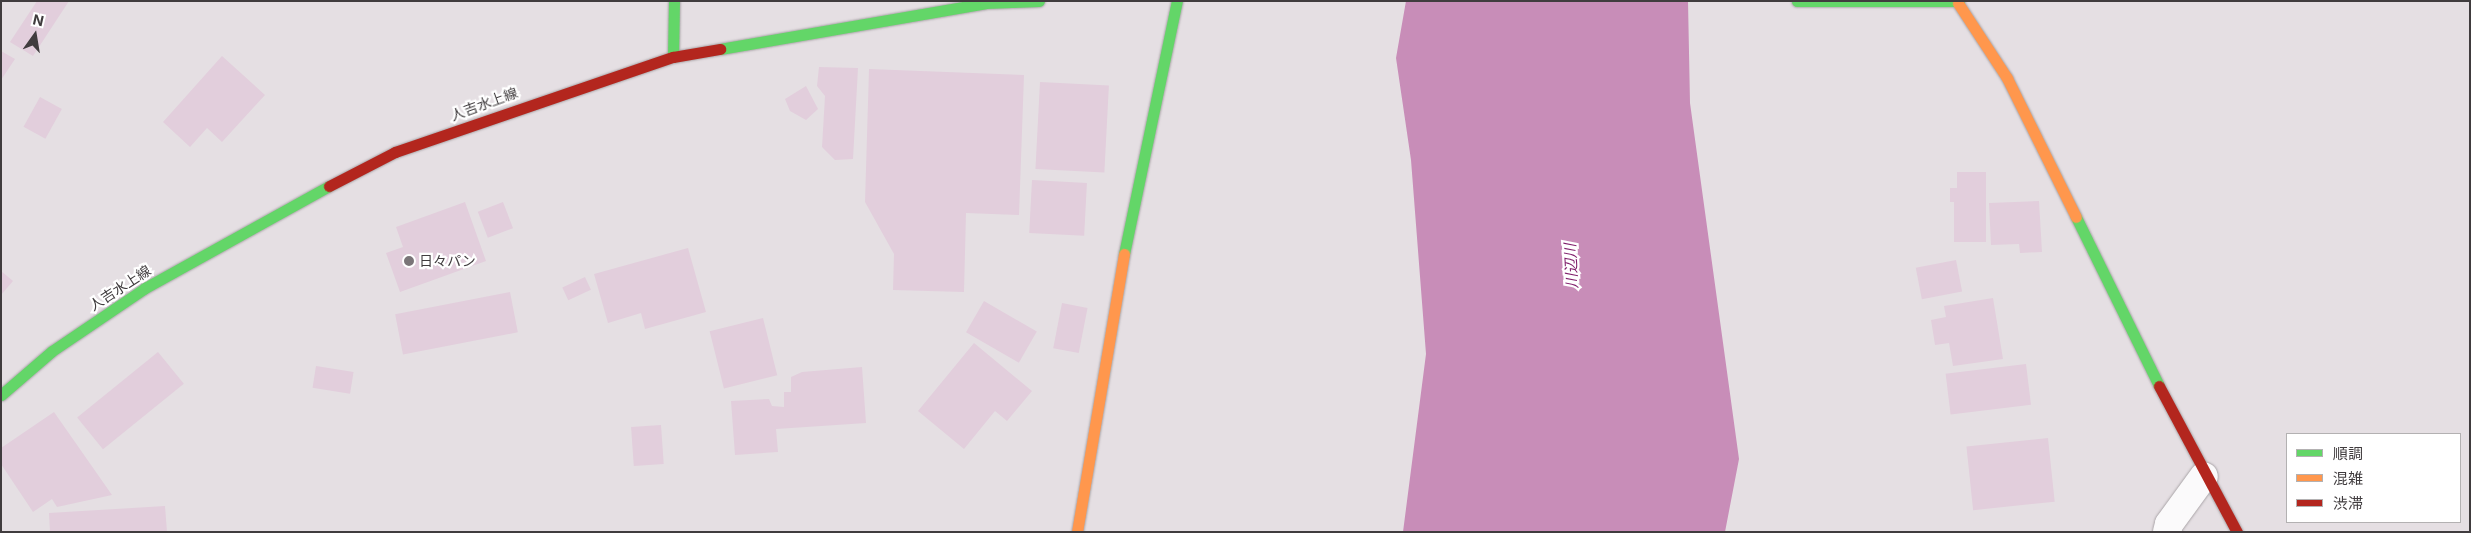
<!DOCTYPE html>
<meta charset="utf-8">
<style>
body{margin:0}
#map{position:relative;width:2471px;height:533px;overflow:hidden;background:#e5dfe3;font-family:Inter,"Noto Sans JP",sans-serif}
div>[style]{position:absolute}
.water>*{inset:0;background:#c88db8}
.building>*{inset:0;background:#e2cedc;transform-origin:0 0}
.roads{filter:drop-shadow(0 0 1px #aaa5a8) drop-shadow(0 0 1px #aaa5a8)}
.street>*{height:28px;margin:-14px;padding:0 14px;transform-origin:14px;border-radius:14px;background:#fbfafb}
.fast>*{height:11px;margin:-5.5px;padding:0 5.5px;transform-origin:5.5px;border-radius:5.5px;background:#63d668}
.slow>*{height:11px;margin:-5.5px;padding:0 5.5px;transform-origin:5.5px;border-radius:5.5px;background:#ff974d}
.jam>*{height:11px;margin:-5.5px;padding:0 5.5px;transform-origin:5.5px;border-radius:5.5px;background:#b3261e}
.dots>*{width:14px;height:14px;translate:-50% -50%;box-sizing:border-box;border:2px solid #fff;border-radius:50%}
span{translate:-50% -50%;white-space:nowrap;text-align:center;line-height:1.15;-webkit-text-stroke:4.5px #fff;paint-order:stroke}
.street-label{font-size:14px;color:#403c3e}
.poi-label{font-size:14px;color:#403c3e}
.left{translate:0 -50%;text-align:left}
.water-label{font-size:15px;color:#7f1c6a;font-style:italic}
.frame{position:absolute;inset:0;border:2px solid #403c3e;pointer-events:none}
.legend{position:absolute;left:2286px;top:433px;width:175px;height:90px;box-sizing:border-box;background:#fff;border:1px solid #b3b1b2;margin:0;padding:6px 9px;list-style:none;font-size:15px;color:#403c3e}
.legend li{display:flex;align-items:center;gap:10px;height:25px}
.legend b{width:25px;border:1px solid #b3b1b2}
.north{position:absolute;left:10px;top:10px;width:50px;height:50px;-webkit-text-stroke:4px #fff;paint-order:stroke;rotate:13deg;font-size:14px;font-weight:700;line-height:20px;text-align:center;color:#403c3e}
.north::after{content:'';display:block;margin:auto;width:18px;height:22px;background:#403c3e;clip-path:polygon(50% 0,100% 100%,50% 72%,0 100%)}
</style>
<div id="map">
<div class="water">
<i style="clip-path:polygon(1406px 1px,1688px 1px,1690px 103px,1739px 459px,1725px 532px,1403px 532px,1426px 354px,1411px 160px,1396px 58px)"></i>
</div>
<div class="building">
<i style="clip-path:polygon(37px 1px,69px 1px,33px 56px,10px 42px)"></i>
<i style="clip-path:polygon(1px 51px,15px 59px,1px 80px)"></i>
<i style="clip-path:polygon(222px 56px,265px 95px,222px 142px,207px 128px,190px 147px,163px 122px)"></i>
<i style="clip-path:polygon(819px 67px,858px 68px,853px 159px,835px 160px,822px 147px,825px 96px,817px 86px)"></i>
<i style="clip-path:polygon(869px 69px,1024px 75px,1019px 215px,966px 213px,964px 292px,893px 290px,894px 254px,865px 202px)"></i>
<i style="left:1040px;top:82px;width:69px;height:87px;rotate:3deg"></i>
<i style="clip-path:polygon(806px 86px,818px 109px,806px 120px,790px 111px,785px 99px)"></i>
<i style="left:40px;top:97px;width:25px;height:34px;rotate:29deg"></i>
<i style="clip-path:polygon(1957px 172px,1986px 172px,1986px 242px,1954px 242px,1954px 202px,1950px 202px,1950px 188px,1957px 188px)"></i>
<i style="left:1032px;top:180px;width:55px;height:53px;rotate:3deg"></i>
<i style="clip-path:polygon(2039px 201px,2042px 252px,2020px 253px,2019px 244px,1991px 245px,1989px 203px)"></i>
<i style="clip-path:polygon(465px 202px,486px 261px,400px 292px,386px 253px,403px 247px,396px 227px)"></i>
<i style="left:503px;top:202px;width:28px;height:27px;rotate:69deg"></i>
<i style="clip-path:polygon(688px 248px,706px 312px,645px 329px,641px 313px,608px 323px,594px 274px)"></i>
<i style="left:1956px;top:260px;width:32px;height:41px;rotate:79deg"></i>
<i style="clip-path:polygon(1px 271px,13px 281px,1px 295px)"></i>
<i style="left:585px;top:277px;width:14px;height:25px;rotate:65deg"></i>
<i style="left:510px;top:292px;width:41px;height:117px;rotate:79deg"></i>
<i style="clip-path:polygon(1993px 298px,2003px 359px,1953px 366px,1949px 343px,1935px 345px,1931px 320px,1946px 317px,1944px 306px)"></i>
<i style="left:984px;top:301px;width:61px;height:36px;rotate:30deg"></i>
<i style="left:1062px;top:303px;width:26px;height:46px;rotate:11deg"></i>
<i style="left:763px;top:318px;width:59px;height:55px;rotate:76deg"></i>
<i style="clip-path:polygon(974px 343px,1032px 391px,1007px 421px,995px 411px,964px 449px,918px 411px)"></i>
<i style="left:158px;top:352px;width:41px;height:104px;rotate:51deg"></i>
<i style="left:2026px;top:364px;width:41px;height:81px;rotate:83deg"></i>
<i style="left:316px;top:366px;width:38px;height:22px;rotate:9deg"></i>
<i style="clip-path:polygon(862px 367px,866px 423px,776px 429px,778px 452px,735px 455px,731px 401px,769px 399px,772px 406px,784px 407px,784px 392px,791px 392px,791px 377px,802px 372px)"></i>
<i style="clip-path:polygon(54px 412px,112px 495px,57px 507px,52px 499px,33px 512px,1px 464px,1px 448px)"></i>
<i style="left:661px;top:425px;width:39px;height:30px;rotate:86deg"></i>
<i style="left:2048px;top:438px;width:64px;height:82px;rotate:84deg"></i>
<i style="clip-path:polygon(165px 506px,167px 532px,50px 532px,49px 513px)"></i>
</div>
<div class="roads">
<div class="street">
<i style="left:2167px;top:532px;width:8px;rotate:-76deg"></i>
<i style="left:2169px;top:524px;width:59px;rotate:-53.9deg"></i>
</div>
<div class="fast">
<i style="left:1797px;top:1px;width:162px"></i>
<i style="left:720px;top:49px;width:269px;rotate:-9.8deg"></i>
<i style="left:985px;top:3px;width:54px;rotate:-2.1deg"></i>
<i style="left:673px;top:57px;width:56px;rotate:-89deg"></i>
<i style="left:2076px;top:217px;width:188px;rotate:63.8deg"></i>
<i style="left:1124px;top:254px;width:258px;rotate:-78.2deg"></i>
<i style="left:1px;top:395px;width:67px;rotate:-40.8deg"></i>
<i style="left:52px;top:351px;width:112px;rotate:-34.1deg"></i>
<i style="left:145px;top:288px;width:210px;rotate:-29deg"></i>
</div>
<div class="slow">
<i style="left:1958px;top:3px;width:90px;rotate:56.8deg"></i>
<i style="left:2007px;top:78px;width:155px;rotate:63.6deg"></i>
<i style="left:1077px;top:532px;width:282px;rotate:-80.4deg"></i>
</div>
<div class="jam">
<i style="left:329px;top:186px;width:74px;rotate:-27.3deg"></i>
<i style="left:395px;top:152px;width:294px;rotate:-18.9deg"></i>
<i style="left:673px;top:57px;width:48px;rotate:-9.7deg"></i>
<i style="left:2159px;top:386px;width:166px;rotate:61.9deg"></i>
</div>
</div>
<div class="dots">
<i style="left:409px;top:261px;background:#7a7578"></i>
</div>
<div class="street-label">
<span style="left:484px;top:104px;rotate:-20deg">人吉水上線</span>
<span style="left:120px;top:288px;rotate:-33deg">人吉水上線</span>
</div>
<div class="poi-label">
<span class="left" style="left:419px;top:261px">日々パン</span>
</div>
<div class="water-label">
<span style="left:1571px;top:266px;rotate:-93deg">川辺川</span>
</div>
<div class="frame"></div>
<ul class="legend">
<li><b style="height:6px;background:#63d668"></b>順調</li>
<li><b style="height:6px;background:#ff974d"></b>混雑</li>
<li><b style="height:6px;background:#b3261e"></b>渋滞</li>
</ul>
<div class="north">N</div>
</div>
